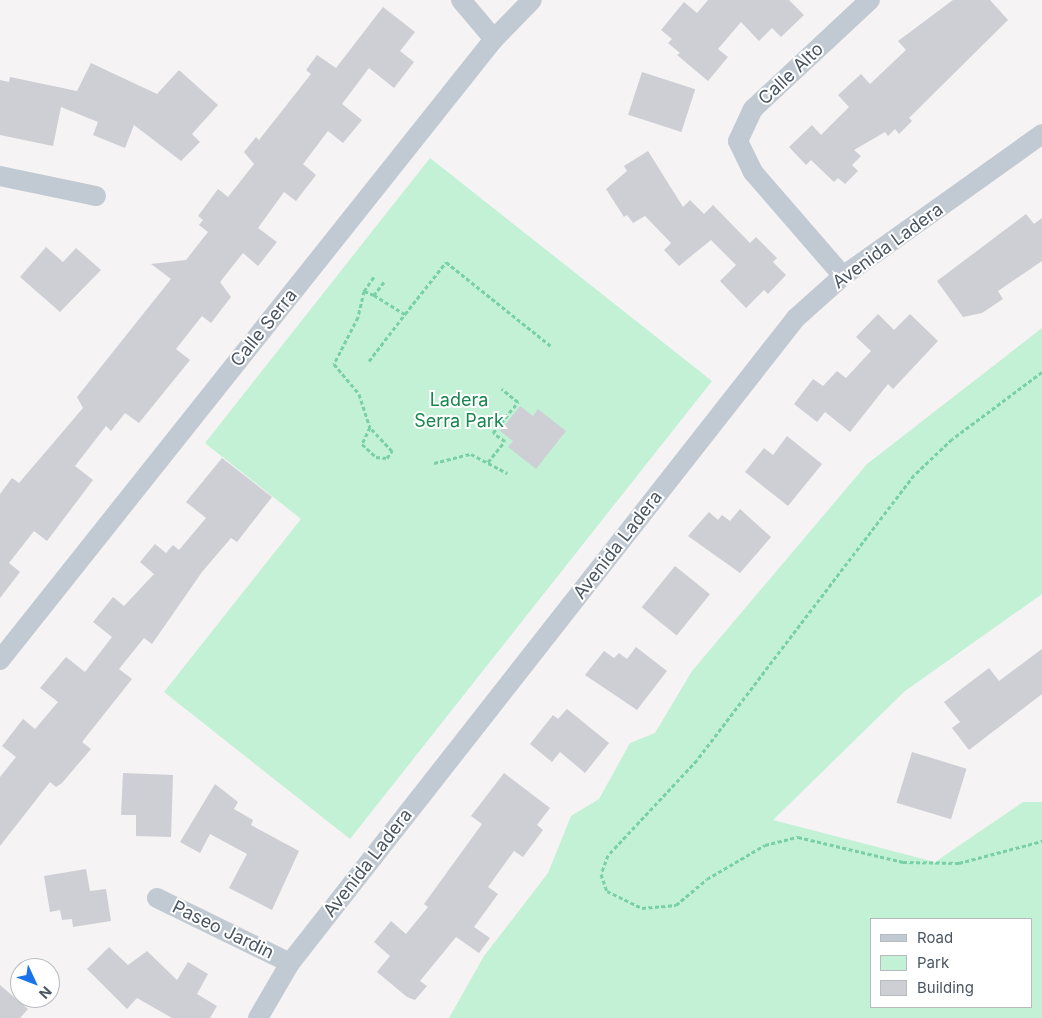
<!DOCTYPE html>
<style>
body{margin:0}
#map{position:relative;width:1042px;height:1018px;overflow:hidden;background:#f5f3f3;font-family:Inter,sans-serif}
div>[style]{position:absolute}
.green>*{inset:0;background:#c3f1d5}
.building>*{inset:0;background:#cdcfd5;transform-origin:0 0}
.path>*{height:3px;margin-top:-1.5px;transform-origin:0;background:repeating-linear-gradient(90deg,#7ad0a6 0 4px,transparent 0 6.5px)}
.minor>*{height:20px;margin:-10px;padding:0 10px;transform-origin:10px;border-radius:10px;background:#c1cad2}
span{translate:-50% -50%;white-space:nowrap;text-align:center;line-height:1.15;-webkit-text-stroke:4px #fff;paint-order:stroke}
.street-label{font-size:18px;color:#4a5661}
.park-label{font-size:18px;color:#17864f}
.legend{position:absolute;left:870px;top:918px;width:162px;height:90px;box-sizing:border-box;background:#fff;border:1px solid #b7bbc0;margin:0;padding:6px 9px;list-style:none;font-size:15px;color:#4a5661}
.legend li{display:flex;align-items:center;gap:10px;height:25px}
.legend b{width:25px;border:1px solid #b7bbc0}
.north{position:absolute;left:10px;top:958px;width:50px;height:50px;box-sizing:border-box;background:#fff;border:1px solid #b7bbc0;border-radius:50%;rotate:133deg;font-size:14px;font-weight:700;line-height:20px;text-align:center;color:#4a5661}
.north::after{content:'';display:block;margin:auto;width:18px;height:22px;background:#1a73e8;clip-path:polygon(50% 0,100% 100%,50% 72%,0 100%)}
</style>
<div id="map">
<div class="green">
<i style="clip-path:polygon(430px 158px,712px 381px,350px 839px,164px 692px,301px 519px,205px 443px)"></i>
<i style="clip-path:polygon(evenodd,1042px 328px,1042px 594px,905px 691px,773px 820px,935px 862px,1023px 802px,1042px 802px,1042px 1018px,449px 1018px,484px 956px,548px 873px,571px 816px,599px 799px,630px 743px,655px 733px,692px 671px,867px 464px,1042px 328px,871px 919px,1031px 919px,1031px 1007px,871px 1007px,871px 919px)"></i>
</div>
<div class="building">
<i style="clip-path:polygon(708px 0,789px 0,804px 15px,781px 37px,772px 28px,759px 41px,741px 22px,718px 49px,728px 57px,708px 81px,677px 55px,680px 53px,668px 43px,672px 39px,661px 30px,684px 2px,697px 13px)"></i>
<i style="clip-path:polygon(953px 0,990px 0,1008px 20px,909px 118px,912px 121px,899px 134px,895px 129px,888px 136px,885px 132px,854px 150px,861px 156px,852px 165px,858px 171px,845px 184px,838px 178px,834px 182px,811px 160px,806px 165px,789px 147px,812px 125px,821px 135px,849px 107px,838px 95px,861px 74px,870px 84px,906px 50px,898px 41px)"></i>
<i style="clip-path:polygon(383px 7px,415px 32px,400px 51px,414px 62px,394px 88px,369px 68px,342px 104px,362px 120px,343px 143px,328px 131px,303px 164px,316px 175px,296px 201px,284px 192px,258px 228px,277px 242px,258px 266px,243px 253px,220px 282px,231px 297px,211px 323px,202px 316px,176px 349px,190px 360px,139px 423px,125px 413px,111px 431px,106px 426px,75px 466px,93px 480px,47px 541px,34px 531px,9px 563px,20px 572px,0 598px,0 494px,12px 478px,19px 483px,83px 408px,77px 397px,171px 279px,151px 264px,186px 260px,208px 232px,199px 225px,203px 220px,198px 216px,218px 189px,228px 197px,254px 164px,244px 152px,256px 137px,259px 140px,311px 74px,306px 70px,317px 55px,336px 68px)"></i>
<i style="clip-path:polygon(91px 63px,157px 94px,179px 70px,218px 105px,192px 134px,200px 142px,181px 161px,134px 125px,125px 148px,93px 135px,98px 122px,61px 107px,53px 146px,0 135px,0 80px,9px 82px,10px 77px,77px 91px)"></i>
<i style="left:642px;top:72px;width:56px;height:45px;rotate:18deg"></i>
<i style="clip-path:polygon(648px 151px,683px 207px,690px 200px,704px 214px,713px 205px,750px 243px,756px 237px,777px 258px,773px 262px,786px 275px,768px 294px,764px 290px,746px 308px,720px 281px,736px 265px,711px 240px,679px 266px,664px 250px,671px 243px,645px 216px,633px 223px,627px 215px,624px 217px,606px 189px,627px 171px,624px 166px)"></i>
<i style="clip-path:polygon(1026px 214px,1034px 224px,1042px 218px,1042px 261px,998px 291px,1003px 299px,982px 313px,963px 317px,937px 281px)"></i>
<i style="clip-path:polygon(46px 247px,63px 262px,76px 248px,101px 270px,60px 312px,20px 277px)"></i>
<i style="clip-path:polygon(878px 314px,894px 330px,910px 314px,938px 341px,893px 389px,888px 384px,850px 432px,825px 412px,817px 422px,794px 404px,813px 379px,823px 386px,837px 371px,846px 378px,871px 351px,856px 337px)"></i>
<i style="clip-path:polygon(520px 406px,533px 416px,538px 409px,566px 431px,536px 469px,508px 447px,513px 441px,500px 431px)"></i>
<i style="clip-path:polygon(787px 436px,822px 464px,788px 506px,745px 472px,764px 448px,773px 455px)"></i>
<i style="clip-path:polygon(222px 458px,272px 497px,237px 542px,231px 538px,202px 572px,152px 644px,144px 638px,119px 669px,132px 679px,82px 742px,91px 749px,62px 783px,56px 787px,50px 782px,0 846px,0 777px,16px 757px,2px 746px,23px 719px,35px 729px,58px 702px,40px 688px,66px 657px,85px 672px,112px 637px,93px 622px,113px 597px,124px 606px,154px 574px,140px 562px,155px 544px,166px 553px,173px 545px,179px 550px,206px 518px,186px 502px)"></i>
<i style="clip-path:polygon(740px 509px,771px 537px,740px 573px,688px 536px,709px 512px,718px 520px,722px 515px,730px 521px)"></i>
<i style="left:675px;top:566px;width:45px;height:53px;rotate:39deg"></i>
<i style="clip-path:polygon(636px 647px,667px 671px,637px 710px,585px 675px,604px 651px,614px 658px,619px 653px,627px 659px)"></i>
<i style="clip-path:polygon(1042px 649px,1042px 694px,969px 750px,952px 728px,960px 722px,944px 702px,989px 668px,999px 681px)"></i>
<i style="clip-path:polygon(567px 709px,609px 743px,585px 773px,560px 752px,552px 762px,530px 744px,553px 715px,558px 719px)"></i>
<i style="left:912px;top:752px;width:57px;height:53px;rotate:17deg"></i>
<i style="clip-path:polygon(123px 773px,173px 775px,171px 837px,136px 836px,136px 815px,121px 815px)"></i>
<i style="clip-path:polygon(504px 773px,550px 808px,537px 825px,543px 830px,523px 857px,514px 851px,488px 887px,498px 894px,474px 927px,490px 938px,479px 953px,456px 937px,420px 981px,427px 986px,415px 1000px,407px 997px,377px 972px,390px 956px,374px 942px,391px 921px,406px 934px,428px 907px,424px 904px,482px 824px,471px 816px)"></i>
<i style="clip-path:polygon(215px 784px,238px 802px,234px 809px,253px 820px,251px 825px,299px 851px,272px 910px,229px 888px,247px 854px,210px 834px,200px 853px,180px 842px)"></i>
<i style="clip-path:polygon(86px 869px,90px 891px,106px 889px,111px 921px,73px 927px,72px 919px,62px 920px,60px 910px,50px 912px,44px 876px)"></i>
<i style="clip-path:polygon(109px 947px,128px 965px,147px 951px,177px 980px,188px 962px,208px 974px,197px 994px,217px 1006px,210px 1018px,172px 1018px,137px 998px,127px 1009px,87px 969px)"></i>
<i style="clip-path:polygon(0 985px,28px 1009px,20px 1018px,0 1018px)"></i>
</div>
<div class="path">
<i style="left:384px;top:282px;width:16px;rotate:128deg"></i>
<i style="left:374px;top:295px;width:36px;rotate:32deg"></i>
<i style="left:405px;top:314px;width:66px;rotate:-51.7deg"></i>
<i style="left:446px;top:262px;width:134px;rotate:38.7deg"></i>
<i style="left:364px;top:291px;width:27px;rotate:103deg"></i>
<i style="left:358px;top:317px;width:53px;rotate:117.1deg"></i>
<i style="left:334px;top:364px;width:39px;rotate:50deg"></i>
<i style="left:359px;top:394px;width:35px;rotate:72deg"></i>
<i style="left:370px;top:427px;width:19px;rotate:115deg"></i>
<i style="left:362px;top:444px;width:19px;rotate:43deg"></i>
<i style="left:376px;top:457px;width:11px;rotate:5deg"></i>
<i style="left:387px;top:458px;width:9px;rotate:-54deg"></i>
<i style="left:392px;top:451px;width:33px;rotate:-133deg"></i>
<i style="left:374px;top:295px;width:11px;rotate:-158deg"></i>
<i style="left:364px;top:291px;width:19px;rotate:-55deg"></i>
<i style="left:369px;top:361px;width:59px;rotate:-52.5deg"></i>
<i style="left:1042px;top:372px;width:112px;rotate:143.3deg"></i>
<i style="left:952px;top:439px;width:52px;rotate:136.5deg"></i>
<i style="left:914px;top:475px;width:358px;rotate:127.3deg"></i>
<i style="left:697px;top:760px;width:130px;rotate:133.1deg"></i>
<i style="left:608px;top:855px;width:20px;rotate:110deg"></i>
<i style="left:601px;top:874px;width:18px;rotate:71deg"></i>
<i style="left:607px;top:891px;width:39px;rotate:26deg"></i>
<i style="left:642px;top:908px;width:34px;rotate:-5deg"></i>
<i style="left:676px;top:905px;width:40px;rotate:-40deg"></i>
<i style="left:707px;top:879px;width:67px;rotate:-30.4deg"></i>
<i style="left:765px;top:845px;width:34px;rotate:-14deg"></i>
<i style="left:798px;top:837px;width:108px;rotate:13.4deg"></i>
<i style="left:903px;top:862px;width:56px;rotate:1deg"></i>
<i style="left:959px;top:863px;width:86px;rotate:-14.8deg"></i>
<i style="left:488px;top:462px;width:27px;rotate:-51deg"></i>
<i style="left:505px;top:441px;width:14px;rotate:-146deg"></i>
<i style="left:493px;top:433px;width:40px;rotate:-51deg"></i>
<i style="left:518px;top:402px;width:21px;rotate:-141deg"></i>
<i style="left:434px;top:463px;width:38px;rotate:-14deg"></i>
<i style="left:471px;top:454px;width:41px;rotate:27.8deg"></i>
</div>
<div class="minor">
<i style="left:461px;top:0;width:51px;rotate:49.8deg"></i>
<i style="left:0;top:176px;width:98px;rotate:11.8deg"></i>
<i style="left:843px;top:276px;width:138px;rotate:-130.9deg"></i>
<i style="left:753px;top:172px;width:34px;rotate:-116deg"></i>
<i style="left:738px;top:141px;width:35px;rotate:-65deg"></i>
<i style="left:753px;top:109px;width:160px;rotate:-43deg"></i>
<i style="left:0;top:660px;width:794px;rotate:-51.5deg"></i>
<i style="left:494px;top:39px;width:54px;rotate:-45.7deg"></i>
<i style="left:157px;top:898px;width:148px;rotate:26deg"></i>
<i style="left:258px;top:1018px;width:64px;rotate:-59.8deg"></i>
<i style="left:290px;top:963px;width:820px;rotate:-51.89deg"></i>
<i style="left:796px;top:318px;width:63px;rotate:-41.8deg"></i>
<i style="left:843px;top:276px;width:244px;rotate:-35.5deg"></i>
</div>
<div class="street-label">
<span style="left:791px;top:74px;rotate:-43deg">Calle Alto</span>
<span style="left:888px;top:246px;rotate:-36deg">Avenida Ladera</span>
<span style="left:264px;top:328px;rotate:-51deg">Calle Serra</span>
<span style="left:618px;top:545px;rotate:-52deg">Avenida Ladera</span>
<span style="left:368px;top:863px;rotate:-52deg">Avenida Ladera</span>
<span style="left:223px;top:930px;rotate:26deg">Paseo Jardin</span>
</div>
<div class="park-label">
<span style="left:459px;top:411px">Ladera<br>Serra Park</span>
</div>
<ul class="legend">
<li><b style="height:6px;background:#c1cad2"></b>Road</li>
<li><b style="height:14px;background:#c3f1d5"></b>Park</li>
<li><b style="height:14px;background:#cdcfd5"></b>Building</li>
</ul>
<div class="north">N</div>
</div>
